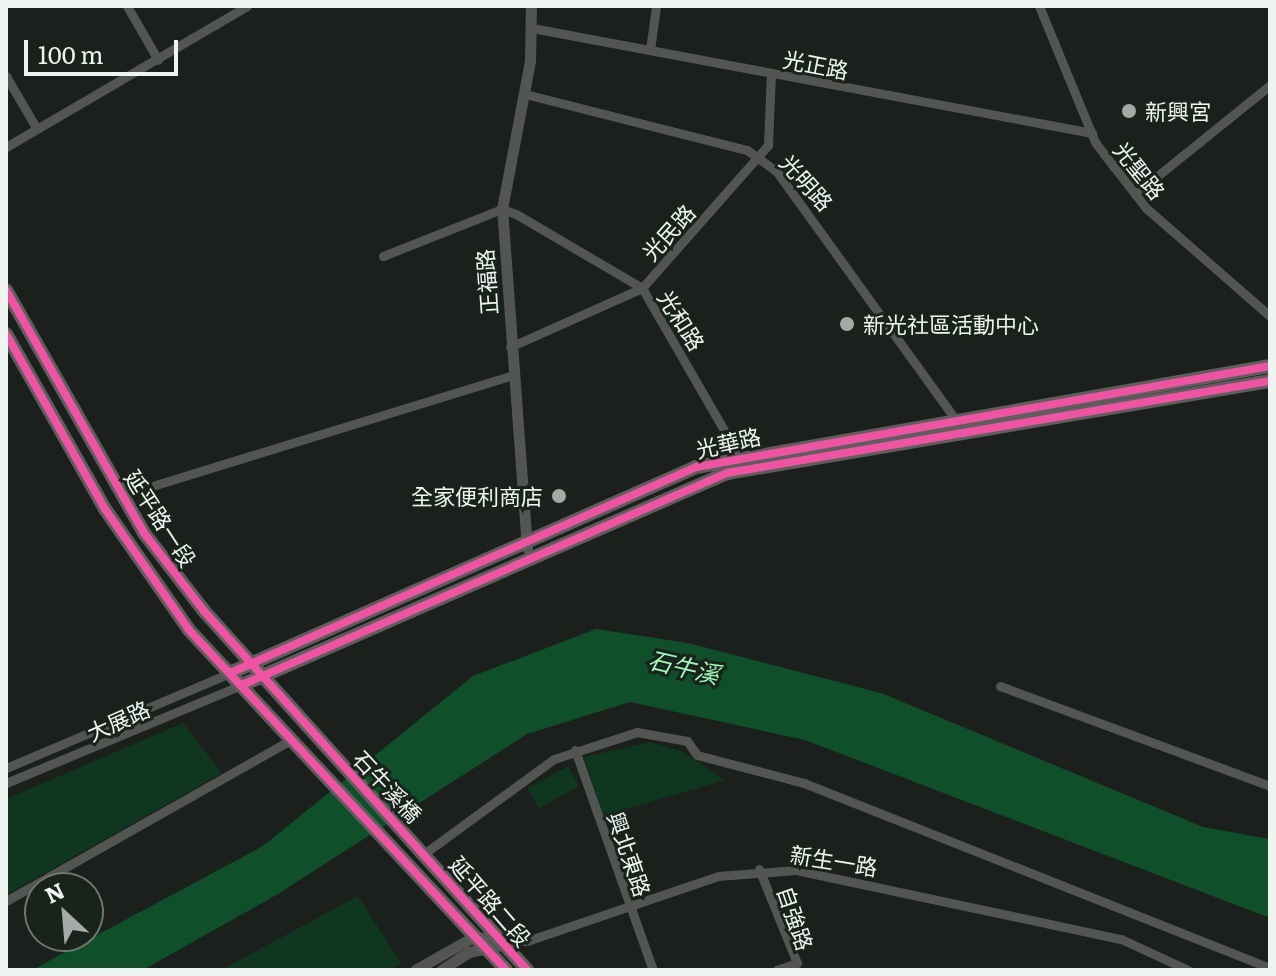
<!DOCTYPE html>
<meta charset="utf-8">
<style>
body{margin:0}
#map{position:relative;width:1276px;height:976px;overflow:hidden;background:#1b201c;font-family:Literata,"Noto Sans TC",serif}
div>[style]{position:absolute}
.green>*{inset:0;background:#0f361e;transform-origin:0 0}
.water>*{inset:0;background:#0f4f2a}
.minor>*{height:9px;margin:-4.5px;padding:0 4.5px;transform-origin:4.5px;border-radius:4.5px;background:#535553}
.tertiary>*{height:11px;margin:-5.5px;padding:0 5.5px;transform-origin:5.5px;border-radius:5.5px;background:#535553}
.primary>*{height:14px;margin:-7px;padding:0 7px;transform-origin:7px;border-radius:7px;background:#5c605d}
.cycleway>*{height:8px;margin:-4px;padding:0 4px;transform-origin:4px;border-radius:4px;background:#f153a3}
.dots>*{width:22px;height:22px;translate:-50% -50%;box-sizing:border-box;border:4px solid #19221b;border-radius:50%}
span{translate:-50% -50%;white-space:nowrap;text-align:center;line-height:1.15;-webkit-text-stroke:6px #19221b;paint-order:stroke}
.street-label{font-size:22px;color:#eef5f0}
.poi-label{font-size:22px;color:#eef5f0}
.left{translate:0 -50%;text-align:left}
.right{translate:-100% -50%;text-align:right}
.water-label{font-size:24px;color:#9ef9b8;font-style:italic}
.frame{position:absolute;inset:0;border:8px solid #eef5f0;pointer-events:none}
.north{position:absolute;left:24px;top:872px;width:80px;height:80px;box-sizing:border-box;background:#19221b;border:2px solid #6e7670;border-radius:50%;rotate:334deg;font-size:22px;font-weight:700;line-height:32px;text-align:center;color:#eef5f0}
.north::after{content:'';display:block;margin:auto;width:28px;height:36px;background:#a4aaa6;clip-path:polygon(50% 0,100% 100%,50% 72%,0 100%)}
.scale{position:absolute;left:24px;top:40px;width:154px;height:36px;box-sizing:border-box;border:4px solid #eef5f0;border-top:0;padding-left:10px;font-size:24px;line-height:28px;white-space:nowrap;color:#eef5f0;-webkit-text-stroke:6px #19221b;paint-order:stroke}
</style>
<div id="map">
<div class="green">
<i style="clip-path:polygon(183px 723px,222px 773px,6px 895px,6px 799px)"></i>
<i style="clip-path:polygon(651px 742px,684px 752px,725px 780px,603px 816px,584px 757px)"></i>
<i style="left:568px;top:766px;width:23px;height:46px;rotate:61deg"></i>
<i style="clip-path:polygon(358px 896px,401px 963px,390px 970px,221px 970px)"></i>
</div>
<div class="water">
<i style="clip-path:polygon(596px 629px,688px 643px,881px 693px,1203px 827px,1270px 839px,1270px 918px,805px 740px,630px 702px,527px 734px,278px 894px,143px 970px,32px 970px,263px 846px,473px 676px)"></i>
</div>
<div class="minor">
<i style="left:127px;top:6px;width:62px;rotate:60.1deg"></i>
<i style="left:1039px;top:6px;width:147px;rotate:67.6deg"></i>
<i style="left:1095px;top:142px;width:31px;rotate:53deg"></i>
<i style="left:1114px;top:167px;width:52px;rotate:52deg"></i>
<i style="left:1146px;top:208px;width:164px;rotate:41.1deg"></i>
<i style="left:532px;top:28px;width:570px;rotate:10.62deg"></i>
<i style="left:650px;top:50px;width:44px;rotate:-82.2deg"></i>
<i style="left:6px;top:76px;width:61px;rotate:59.7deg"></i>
<i style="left:525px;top:94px;width:229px;rotate:14.2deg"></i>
<i style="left:747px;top:150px;width:37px;rotate:36deg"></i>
<i style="left:777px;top:172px;width:309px;rotate:54.2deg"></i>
<i style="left:6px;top:147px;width:279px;rotate:-30.3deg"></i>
<i style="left:1135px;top:194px;width:174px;rotate:-38.9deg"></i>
<i style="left:383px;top:256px;width:128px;rotate:-21.6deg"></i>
<i style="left:502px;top:209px;width:15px;rotate:20deg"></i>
<i style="left:516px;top:214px;width:146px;rotate:30.4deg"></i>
<i style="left:642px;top:288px;width:202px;rotate:60deg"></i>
<i style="left:510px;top:347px;width:145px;rotate:-24.1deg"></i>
<i style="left:642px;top:288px;width:191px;rotate:-48.6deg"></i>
<i style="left:768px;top:145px;width:72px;rotate:-87.6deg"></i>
<i style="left:123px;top:495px;width:406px;rotate:-17.1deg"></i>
<i style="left:1000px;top:686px;width:288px;rotate:20.3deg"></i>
<i style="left:575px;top:750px;width:233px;rotate:70.5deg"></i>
<i style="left:6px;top:768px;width:243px;rotate:-23deg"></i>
<i style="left:6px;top:783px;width:256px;rotate:-22.6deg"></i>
<i style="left:425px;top:853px;width:160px;rotate:-36.1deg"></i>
<i style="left:554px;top:759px;width:87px;rotate:-18deg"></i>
<i style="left:637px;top:732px;width:51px;rotate:10.2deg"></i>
<i style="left:687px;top:741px;width:17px;rotate:54deg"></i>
<i style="left:697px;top:755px;width:111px;rotate:14.7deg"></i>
<i style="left:804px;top:783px;width:501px;rotate:21.65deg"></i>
<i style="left:759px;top:869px;width:101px;rotate:68deg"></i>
<i style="left:797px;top:963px;width:21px;rotate:161deg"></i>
<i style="left:6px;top:901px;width:327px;rotate:-29.5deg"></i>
<i style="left:475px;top:936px;width:52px;rotate:5.5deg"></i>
<i style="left:527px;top:941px;width:202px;rotate:-18.8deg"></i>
<i style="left:718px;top:876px;width:78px;rotate:-4.4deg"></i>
<i style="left:796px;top:870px;width:332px;rotate:12deg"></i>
<i style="left:1121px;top:939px;width:74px;rotate:24.8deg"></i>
</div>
<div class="tertiary">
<i style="left:527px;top:548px;width:340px;rotate:-94.2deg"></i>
<i style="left:502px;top:209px;width:151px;rotate:-79.3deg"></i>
<i style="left:530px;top:61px;width:55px;rotate:-89deg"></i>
<i style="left:415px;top:970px;width:69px;rotate:-29.5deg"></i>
<i style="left:441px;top:970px;width:33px;rotate:-33deg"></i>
<i style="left:469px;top:952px;width:40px;rotate:-12deg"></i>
</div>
<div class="primary">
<i style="left:6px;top:290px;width:279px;rotate:60.4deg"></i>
<i style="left:144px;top:533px;width:98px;rotate:52.4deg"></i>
<i style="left:204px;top:611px;width:483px;rotate:48deg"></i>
<i style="left:6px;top:334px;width:201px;rotate:60.5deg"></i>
<i style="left:105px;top:509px;width:147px;rotate:55.2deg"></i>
<i style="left:189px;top:630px;width:465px;rotate:47deg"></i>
<i style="left:230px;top:673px;width:510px;rotate:-23.85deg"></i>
<i style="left:696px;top:467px;width:583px;rotate:-9.98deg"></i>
<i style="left:242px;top:685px;width:529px;rotate:-23.61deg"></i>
<i style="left:727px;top:473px;width:551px;rotate:-9.62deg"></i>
</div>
<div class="cycleway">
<i style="left:6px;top:290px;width:279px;rotate:60.4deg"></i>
<i style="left:144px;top:533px;width:98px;rotate:52.4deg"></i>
<i style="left:204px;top:611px;width:483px;rotate:48deg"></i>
<i style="left:6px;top:334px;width:201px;rotate:60.5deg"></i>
<i style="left:105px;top:509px;width:147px;rotate:55.2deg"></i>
<i style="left:189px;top:630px;width:465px;rotate:47deg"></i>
<i style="left:230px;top:673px;width:510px;rotate:-23.85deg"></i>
<i style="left:696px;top:467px;width:583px;rotate:-9.98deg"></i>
<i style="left:242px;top:685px;width:529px;rotate:-23.61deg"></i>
<i style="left:727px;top:473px;width:551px;rotate:-9.62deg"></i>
</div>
<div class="dots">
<i style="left:1129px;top:111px;background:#a4aaa6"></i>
<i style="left:847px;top:324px;background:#a4aaa6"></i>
<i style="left:559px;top:496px;background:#a4aaa6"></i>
</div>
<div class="street-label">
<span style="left:816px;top:64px;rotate:11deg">光正路</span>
<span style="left:1140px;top:170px;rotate:51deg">光聖路</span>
<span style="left:807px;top:182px;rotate:48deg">光明路</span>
<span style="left:668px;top:232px;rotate:-48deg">光民路</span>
<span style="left:486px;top:282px;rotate:-94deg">正福路</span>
<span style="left:682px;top:320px;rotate:58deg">光和路</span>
<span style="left:728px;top:442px;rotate:-13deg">光華路</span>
<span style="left:161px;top:518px;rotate:57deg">延平路一段</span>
<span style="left:118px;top:720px;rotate:-24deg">大展路</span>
<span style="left:388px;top:786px;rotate:47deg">石牛溪橋</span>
<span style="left:630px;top:854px;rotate:71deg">興北東路</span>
<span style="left:834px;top:860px;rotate:9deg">新生一路</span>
<span style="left:491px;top:901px;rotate:49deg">延平路二段</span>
<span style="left:796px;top:918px;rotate:71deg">自強路</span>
</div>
<div class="poi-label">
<span class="left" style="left:1145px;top:111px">新興宮</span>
<span class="left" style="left:863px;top:324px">新光社區活動中心</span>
<span class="right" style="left:543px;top:496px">全家便利商店</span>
</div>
<div class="water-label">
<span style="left:684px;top:666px;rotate:13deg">石牛溪</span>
</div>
<div class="frame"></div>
<div class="north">N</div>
<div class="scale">100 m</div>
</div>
